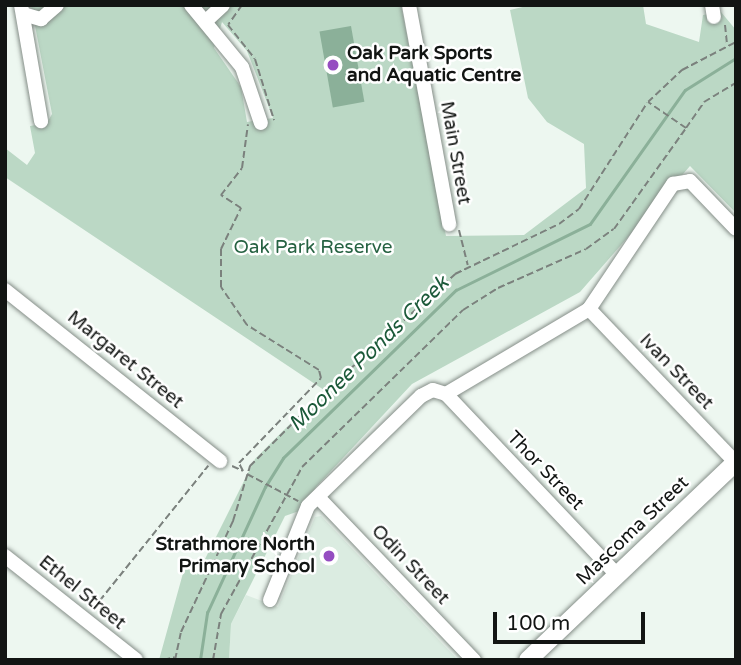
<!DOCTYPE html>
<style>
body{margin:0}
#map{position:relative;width:741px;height:665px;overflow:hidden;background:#edf7f0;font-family:"Varela Round",sans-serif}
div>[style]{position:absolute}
.built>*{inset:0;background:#dbece1}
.green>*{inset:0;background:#bbd8c5}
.water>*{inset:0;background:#8bb099;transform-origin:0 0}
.stream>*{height:2.5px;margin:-1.25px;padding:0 1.25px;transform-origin:1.25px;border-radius:1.25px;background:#8bb099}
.path>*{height:2px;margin-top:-1px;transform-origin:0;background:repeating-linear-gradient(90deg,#7b817d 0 7px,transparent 0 10.5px)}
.roads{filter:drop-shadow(0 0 2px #858e88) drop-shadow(0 0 2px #858e88)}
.minor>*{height:14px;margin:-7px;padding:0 7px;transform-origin:7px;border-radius:7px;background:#fff}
.major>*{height:18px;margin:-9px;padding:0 9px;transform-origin:9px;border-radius:9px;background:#fff}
.dots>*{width:19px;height:19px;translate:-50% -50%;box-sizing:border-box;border:4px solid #fff;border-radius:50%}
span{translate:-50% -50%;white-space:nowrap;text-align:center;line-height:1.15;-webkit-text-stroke:5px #fff;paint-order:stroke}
.poi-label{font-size:19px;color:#121513;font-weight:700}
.left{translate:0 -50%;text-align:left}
.right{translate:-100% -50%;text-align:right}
.street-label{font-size:19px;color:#121513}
.park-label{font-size:19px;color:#266242}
.water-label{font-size:21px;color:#1b5939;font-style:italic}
.frame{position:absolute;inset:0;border:7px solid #121513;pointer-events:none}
.scale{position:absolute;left:493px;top:612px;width:152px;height:32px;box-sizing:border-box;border:4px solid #121513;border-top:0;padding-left:9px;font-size:21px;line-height:24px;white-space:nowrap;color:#121513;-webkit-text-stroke:5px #fff;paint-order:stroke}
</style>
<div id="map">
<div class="built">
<i style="clip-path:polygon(321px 516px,458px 660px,229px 660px,231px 624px,246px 595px,278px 607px,315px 517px)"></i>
</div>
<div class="green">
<i style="clip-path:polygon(evenodd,31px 5px,401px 5px,446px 236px,524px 235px,586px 188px,584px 144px,547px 122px,528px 98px,510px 10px,531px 5px,643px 5px,646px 24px,699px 42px,703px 15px,721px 12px,736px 30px,736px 213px,690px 166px,580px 292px,412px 384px,316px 487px,302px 510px,285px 516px,231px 624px,229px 660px,159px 660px,185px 566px,197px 575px,255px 459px,324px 390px,5px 177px,5px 148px,27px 165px,35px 153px,30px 126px,47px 123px,52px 114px,31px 5px,222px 22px,247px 51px,273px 118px,247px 122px,241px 87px,214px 48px,222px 22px)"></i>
</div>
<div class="water">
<i style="left:351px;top:26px;width:77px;height:32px;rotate:80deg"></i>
</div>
<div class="stream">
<i style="left:200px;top:660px;width:48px;rotate:-81.5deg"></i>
<i style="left:207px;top:613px;width:139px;rotate:-65.3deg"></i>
<i style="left:265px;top:487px;width:34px;rotate:-58deg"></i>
<i style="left:283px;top:458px;width:241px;rotate:-44.2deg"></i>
<i style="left:456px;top:290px;width:149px;rotate:-26.2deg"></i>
<i style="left:590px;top:224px;width:164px;rotate:-54.7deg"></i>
<i style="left:685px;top:90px;width:60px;rotate:-32.1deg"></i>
</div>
<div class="path">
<i style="left:242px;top:5px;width:24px;rotate:125deg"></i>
<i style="left:228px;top:25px;width:43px;rotate:51.5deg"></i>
<i style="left:255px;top:59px;width:64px;rotate:72.7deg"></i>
<i style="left:725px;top:25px;width:19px;rotate:84deg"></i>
<i style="left:686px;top:128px;width:32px;rotate:-55deg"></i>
<i style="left:704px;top:102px;width:37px;rotate:-31deg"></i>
<i style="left:459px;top:230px;width:36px;rotate:76deg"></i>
<i style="left:232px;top:466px;width:12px;rotate:24deg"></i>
<i style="left:243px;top:471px;width:9px;rotate:-117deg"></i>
<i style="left:239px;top:463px;width:118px;rotate:-46deg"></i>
<i style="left:321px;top:378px;width:8px;rotate:-104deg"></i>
<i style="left:319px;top:370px;width:85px;rotate:-148deg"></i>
<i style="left:247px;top:325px;width:46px;rotate:-124.4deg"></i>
<i style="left:221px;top:287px;width:38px;rotate:-90deg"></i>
<i style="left:221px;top:249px;width:46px;rotate:-64deg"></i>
<i style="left:241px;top:208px;width:24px;rotate:-147deg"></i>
<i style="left:221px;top:195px;width:34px;rotate:-52deg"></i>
<i style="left:242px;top:168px;width:44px;rotate:-82.2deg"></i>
<i style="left:247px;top:474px;width:58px;rotate:27.9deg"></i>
<i style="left:93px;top:609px;width:184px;rotate:-51.2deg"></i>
<i style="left:163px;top:660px;width:12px;rotate:-14deg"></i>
<i style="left:175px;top:660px;width:29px;rotate:-78deg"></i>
<i style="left:181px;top:632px;width:123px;rotate:-64.9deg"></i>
<i style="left:233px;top:521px;width:58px;rotate:-72.8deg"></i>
<i style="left:250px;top:466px;width:96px;rotate:-45deg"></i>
<i style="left:318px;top:398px;width:185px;rotate:-42.1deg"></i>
<i style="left:455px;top:274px;width:115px;rotate:-25.7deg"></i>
<i style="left:559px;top:224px;width:25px;rotate:-37deg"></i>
<i style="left:579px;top:209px;width:126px;rotate:-57.3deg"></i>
<i style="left:213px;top:660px;width:47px;rotate:-80.1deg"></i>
<i style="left:221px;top:614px;width:168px;rotate:-61.1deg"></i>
<i style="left:302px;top:467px;width:225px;rotate:-44.3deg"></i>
<i style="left:463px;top:310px;width:41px;rotate:-32.2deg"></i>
<i style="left:498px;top:288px;width:96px;rotate:-23.9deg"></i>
<i style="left:586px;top:249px;width:34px;rotate:-36deg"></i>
<i style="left:614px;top:229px;width:124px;rotate:-54.5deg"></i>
<i style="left:686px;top:128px;width:46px;rotate:-145.6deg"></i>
<i style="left:648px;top:102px;width:47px;rotate:-43.3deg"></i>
<i style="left:682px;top:70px;width:61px;rotate:-27.4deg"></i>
</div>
<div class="roads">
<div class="minor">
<i style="left:21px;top:5px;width:118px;rotate:80.2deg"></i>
<i style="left:191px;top:5px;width:80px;rotate:50.6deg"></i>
<i style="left:242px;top:67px;width:59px;rotate:71.3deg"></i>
<i style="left:409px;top:5px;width:223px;rotate:79.6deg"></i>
<i style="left:712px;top:5px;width:12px;rotate:81deg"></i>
<i style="left:23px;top:14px;width:19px;rotate:16deg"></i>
<i style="left:41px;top:19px;width:21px;rotate:-41deg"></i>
<i style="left:206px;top:21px;width:23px;rotate:-43deg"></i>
<i style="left:5px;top:290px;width:275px;rotate:38.5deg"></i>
<i style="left:589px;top:309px;width:211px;rotate:46.3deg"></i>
<i style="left:446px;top:394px;width:249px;rotate:46.6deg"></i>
<i style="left:318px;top:497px;width:226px;rotate:46.3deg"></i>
<i style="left:5px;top:556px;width:167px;rotate:38.4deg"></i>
<i style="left:270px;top:600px;width:101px;rotate:-68deg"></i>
<i style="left:308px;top:506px;width:158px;rotate:-44.2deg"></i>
<i style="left:421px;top:396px;width:13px;rotate:-27deg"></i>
<i style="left:433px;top:390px;width:14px;rotate:17deg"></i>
<i style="left:446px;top:394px;width:166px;rotate:-30.7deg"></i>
<i style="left:589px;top:309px;width:151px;rotate:-56.1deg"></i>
<i style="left:673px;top:184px;width:17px;rotate:-10deg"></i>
<i style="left:690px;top:181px;width:66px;rotate:46.2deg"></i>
</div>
<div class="major">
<i style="left:528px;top:660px;width:287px;rotate:-43.6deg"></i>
</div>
</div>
<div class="dots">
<i style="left:333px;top:65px;background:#954dc1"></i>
<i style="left:329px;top:556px;background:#954dc1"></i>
</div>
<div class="poi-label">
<span class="left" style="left:347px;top:65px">Oak Park Sports<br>and Aquatic Centre</span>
<span class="right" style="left:315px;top:556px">Strathmore North<br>Primary School</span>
</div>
<div class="street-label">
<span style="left:455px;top:153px;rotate:80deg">Main Street</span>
<span style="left:125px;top:360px;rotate:39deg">Margaret Street</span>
<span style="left:676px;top:372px;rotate:46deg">Ivan Street</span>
<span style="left:545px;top:471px;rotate:46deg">Thor Street</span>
<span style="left:633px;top:531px;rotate:-44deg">Mascoma Street</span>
<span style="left:410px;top:565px;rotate:46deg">Odin Street</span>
<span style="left:82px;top:593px;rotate:39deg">Ethel Street</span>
</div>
<div class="park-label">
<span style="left:313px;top:248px">Oak Park Reserve</span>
</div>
<div class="water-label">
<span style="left:369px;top:354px;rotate:-44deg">Moonee Ponds Creek</span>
</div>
<div class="frame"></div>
<div class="scale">100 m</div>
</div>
